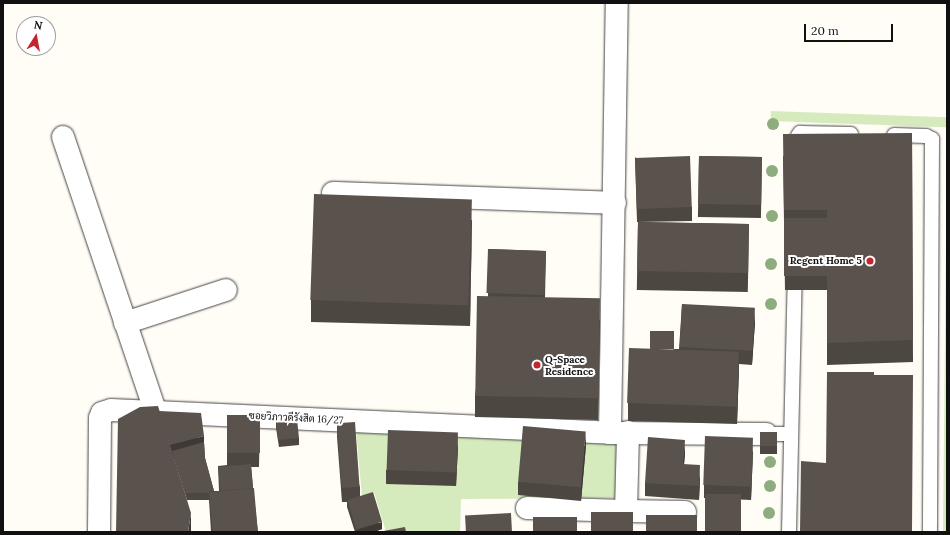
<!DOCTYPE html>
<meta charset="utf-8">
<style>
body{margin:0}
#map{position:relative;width:950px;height:535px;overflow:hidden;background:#fffdf5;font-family:Lora,Sarabun,serif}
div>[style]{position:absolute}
.green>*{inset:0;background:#d5ebbd;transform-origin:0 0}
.roads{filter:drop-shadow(0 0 1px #444) drop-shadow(0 0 1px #444)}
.service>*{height:14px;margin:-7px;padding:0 7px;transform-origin:7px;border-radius:7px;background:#fff}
.minor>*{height:22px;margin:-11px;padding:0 11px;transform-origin:11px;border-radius:11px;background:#fff}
.trees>*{width:12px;height:12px;margin:-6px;border-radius:50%;background:#8dad7f}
.wall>*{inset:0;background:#4d4742;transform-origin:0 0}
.shaded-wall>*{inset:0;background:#3f3936}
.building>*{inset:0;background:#5a524d;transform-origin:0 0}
.dots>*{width:11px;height:11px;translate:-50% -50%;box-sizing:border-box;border:2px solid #fff;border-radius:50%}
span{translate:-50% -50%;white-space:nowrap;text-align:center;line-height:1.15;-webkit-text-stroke:4px #fff;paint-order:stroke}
.poi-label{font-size:10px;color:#111;font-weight:700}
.right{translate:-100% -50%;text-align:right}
.left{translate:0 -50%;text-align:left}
.street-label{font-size:10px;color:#111}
.frame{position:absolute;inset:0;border:4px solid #111;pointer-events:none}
.north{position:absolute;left:16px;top:16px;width:40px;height:40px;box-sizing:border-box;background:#fff;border:1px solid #a0a0a0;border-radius:50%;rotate:11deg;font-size:11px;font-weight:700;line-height:16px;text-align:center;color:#111}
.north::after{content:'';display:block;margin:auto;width:14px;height:18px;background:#c4262e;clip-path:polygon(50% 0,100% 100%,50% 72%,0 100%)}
.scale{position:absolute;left:804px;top:24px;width:89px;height:18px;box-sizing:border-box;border:2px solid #111;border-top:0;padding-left:5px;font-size:12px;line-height:14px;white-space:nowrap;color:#111;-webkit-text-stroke:3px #fff;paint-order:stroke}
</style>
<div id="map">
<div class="green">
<i style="left:771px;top:111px;width:176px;height:10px;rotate:2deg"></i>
<i style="clip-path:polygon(947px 137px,947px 532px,943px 532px)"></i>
<i style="clip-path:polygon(356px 431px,618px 441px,618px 498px,461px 499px,460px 532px,386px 532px,374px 492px,362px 496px)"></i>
</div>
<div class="roads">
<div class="service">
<i style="left:894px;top:135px;width:32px;rotate:2deg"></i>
<i style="left:926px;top:136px;width:7px;rotate:27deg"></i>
<i style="left:932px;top:139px;width:393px;rotate:90.3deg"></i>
<i style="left:798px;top:152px;width:16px;rotate:-90deg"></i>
<i style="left:798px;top:136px;width:4px;rotate:-56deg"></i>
<i style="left:800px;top:133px;width:51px;rotate:1.1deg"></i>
<i style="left:766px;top:434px;width:25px"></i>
<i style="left:789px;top:532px;width:261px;rotate:-88.7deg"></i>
</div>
<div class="minor">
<i style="left:63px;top:137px;width:289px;rotate:71.4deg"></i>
<i style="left:333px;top:193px;width:282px;rotate:2deg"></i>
<i style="left:125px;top:323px;width:106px;rotate:-18.1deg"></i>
<i style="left:610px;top:433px;width:430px;rotate:-89.1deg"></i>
<i style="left:527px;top:508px;width:99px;rotate:1.7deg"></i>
<i style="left:626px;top:511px;width:79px;rotate:-88.5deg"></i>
<i style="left:626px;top:511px;width:59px;rotate:1deg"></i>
<i style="left:99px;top:532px;width:114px;rotate:-89.5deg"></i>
<i style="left:100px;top:418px;width:5px;rotate:-68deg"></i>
<i style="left:102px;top:413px;width:9px;rotate:-18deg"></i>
<i style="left:111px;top:410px;width:500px;rotate:2.6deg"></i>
<i style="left:610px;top:433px;width:156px;rotate:0.4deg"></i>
</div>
</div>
<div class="trees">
<i style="left:773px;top:124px"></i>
<i style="left:772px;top:171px"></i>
<i style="left:772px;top:216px"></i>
<i style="left:771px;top:264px"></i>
<i style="left:771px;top:304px"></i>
<i style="left:770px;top:462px"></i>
<i style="left:770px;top:486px"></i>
<i style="left:769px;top:513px"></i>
</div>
<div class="wall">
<i style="clip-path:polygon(912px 133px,913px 362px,827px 365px,827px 231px,827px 290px,785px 290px,783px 156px)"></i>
<i style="left:699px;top:156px;width:63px;height:61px;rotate:1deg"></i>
<i style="clip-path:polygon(635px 157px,692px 207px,692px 221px,637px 222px)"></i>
<i style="clip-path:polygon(472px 220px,470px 326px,311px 322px,311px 300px)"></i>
<i style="left:638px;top:222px;width:111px;height:68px;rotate:1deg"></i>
<i style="clip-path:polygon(488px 249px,546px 251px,545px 298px,600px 320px,598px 420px,475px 417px,475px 396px,488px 297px)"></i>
<i style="clip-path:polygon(682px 304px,755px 322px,752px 365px,739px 364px,737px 424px,628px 421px,628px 403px,674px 349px,679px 349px)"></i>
<i style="clip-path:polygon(159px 411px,204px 442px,205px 458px,214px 491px,219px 491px,218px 466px,227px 465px,227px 415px,260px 415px,259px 467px,251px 467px,253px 488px,258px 532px,211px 532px,209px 500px,187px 500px)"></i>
<i style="clip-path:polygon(276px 421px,299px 438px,299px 445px,279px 447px,276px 428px)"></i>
<i style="clip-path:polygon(337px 423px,360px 487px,360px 496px,382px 529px,374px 532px,355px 532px,347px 507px,347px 502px,342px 502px,337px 437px)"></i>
<i style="left:760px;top:432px;width:17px;height:22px"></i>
<i style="clip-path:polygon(586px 445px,581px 501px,518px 495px,518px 482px)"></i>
<i style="clip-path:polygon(458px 446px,456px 486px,386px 484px,386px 470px)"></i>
<i style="clip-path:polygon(753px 451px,751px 500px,704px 498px,704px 485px)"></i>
<i style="clip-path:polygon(685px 453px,684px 464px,700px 478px,699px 500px,645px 496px,645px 483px)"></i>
</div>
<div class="shaded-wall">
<i style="clip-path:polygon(472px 199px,472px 220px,470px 326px,470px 305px)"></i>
<i style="clip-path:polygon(600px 299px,600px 320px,598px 420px,598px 398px)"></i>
<i style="clip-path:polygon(755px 308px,755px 322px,752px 365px,752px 352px)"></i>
<i style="clip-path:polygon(739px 351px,739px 369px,737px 424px,737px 405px)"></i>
<i style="clip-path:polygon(458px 432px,458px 446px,456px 486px,456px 473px)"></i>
<i style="clip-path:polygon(586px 432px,586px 445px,581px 501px,581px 487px)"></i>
<i style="clip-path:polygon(204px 436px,204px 449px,170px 458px,168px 445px)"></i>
<i style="clip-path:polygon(753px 438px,753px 451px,751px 500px,751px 487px)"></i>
<i style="clip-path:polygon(685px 440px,685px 453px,683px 477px,683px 464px)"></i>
<i style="clip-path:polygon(700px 465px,700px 478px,699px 500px,699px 486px)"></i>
<i style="clip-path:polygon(191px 513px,191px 532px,188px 532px)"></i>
<i style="clip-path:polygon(382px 522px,382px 529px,374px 532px,356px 532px,356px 530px)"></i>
</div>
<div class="building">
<i style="clip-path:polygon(912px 133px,913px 340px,827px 343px,827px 210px,784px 210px,783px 134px)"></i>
<i style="left:690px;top:156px;width:51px;height:55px;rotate:88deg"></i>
<i style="left:699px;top:156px;width:63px;height:48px;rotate:1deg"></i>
<i style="left:314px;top:194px;width:158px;height:106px;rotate:2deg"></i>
<i style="left:784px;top:218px;width:43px;height:58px"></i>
<i style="left:638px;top:222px;width:111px;height:49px;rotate:1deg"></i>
<i style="left:488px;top:249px;width:58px;height:44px;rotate:2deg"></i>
<i style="left:477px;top:296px;width:123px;height:100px;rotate:1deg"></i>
<i style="left:682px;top:304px;width:73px;height:43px;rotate:3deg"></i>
<i style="left:650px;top:331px;width:24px;height:18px"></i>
<i style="left:629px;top:348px;width:110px;height:55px;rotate:2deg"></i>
<i style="clip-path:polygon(827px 372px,874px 372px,874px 375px,913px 375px,912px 532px,800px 532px,801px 461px,826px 463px)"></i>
<i style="clip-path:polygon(158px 406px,191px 513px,188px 532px,116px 532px,118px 419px,140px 407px)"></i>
<i style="clip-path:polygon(159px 411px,201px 413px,204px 436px,170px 445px)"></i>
<i style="left:227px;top:415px;width:33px;height:38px"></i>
<i style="left:297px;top:419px;width:19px;height:21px;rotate:84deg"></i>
<i style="left:355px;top:422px;width:65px;height:18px;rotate:86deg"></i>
<i style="left:523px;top:426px;width:63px;height:56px;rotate:5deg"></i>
<i style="left:388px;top:430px;width:70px;height:40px;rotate:2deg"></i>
<i style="left:760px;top:432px;width:17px;height:14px"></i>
<i style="left:705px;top:436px;width:48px;height:49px;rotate:2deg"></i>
<i style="clip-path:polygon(648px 437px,685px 440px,683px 464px,700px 465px,699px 486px,645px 483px)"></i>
<i style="clip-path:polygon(204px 442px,205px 458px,214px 491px,209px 491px,209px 493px,185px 493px,172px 451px)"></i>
<i style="left:251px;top:464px;width:24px;height:33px;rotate:85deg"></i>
<i style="left:254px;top:488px;width:44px;height:45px;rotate:85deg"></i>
<i style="left:373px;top:492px;width:31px;height:27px;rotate:73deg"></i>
<i style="left:705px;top:494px;width:36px;height:38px"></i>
<i style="left:591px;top:512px;width:42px;height:20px"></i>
<i style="left:511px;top:513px;width:19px;height:46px;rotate:87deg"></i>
<i style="left:646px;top:515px;width:51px;height:17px"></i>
<i style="left:533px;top:517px;width:44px;height:15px"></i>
<i style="clip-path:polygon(405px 527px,406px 532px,378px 532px)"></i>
</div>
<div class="dots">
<i style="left:870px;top:261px;background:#c4262e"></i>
<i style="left:537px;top:365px;background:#c4262e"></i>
</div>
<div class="poi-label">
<span class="right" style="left:862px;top:261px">Regent Home 5</span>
<span class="left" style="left:545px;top:365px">Q-Space<br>Residence</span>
</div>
<div class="street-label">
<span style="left:296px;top:418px;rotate:3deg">ซอยวิภาวดีรังสิต 16/27</span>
</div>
<div class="frame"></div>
<div class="north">N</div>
<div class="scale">20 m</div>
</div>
